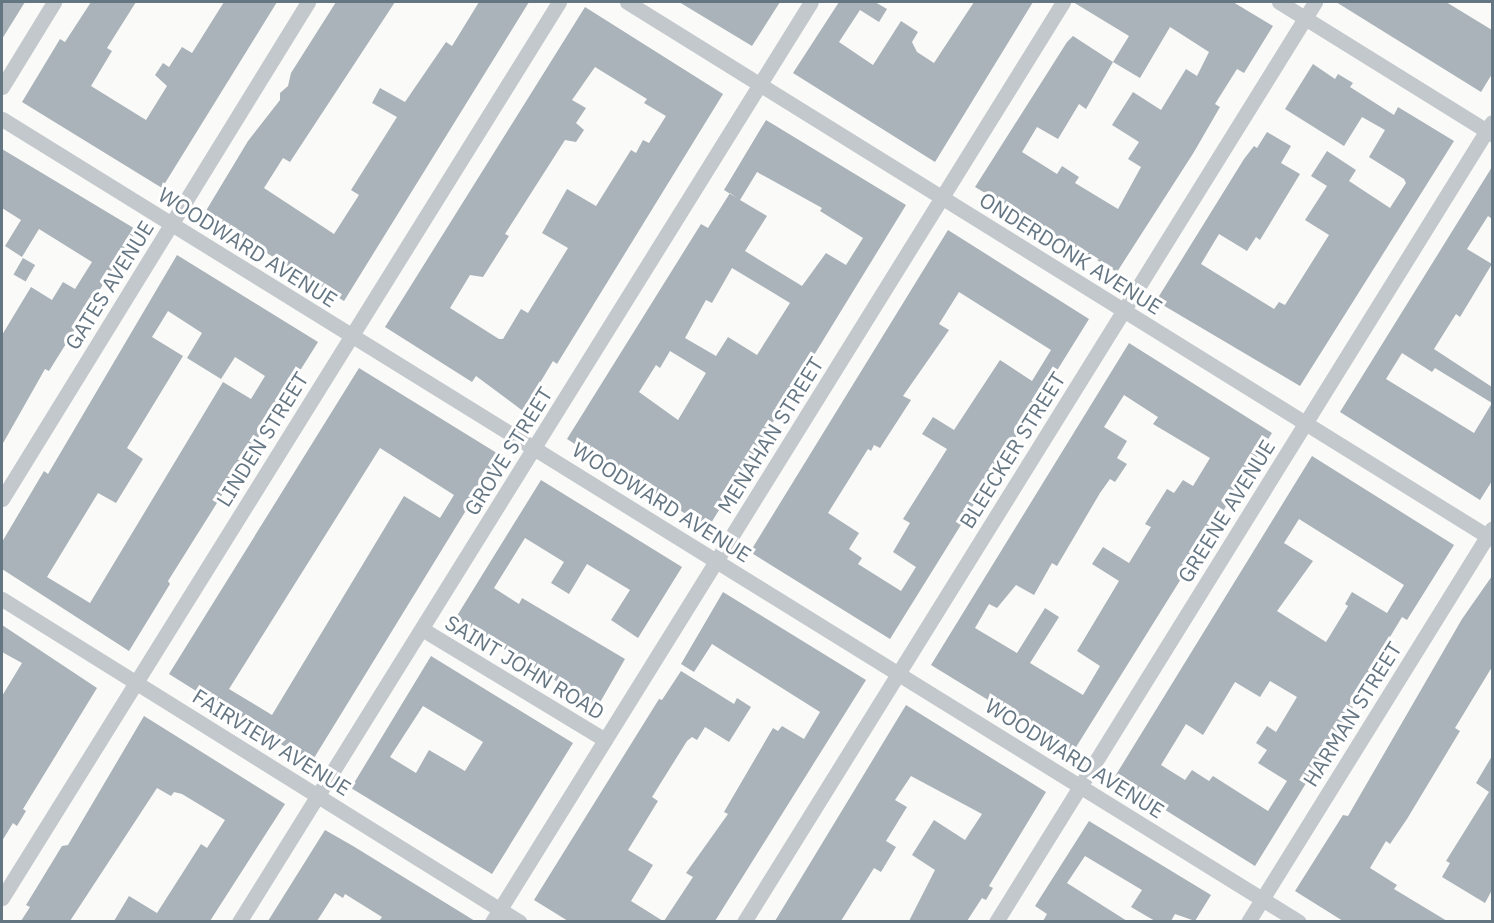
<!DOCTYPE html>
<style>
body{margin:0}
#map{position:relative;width:1494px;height:923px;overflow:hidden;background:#fafaf8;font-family:"IBM Plex Sans",sans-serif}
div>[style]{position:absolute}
.building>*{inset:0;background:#aab3b9;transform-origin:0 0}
.minor>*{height:15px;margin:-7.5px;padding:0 7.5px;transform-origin:7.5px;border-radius:7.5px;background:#c3c8cc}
span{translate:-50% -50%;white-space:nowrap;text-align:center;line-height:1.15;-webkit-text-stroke:6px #fff;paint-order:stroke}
.street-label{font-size:21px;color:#657683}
.frame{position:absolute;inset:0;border:3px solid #657683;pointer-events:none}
</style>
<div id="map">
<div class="building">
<i style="clip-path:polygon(2px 2px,25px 2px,2px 39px)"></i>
<i style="clip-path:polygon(91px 2px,136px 2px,107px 48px,112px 51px,91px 86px,146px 120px,167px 86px,155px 75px,163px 63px,169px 67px,182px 47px,192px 53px,224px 2px,277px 2px,162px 188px,22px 102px,60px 39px,65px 42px)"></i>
<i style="clip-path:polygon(336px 2px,395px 2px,290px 162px,283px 158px,264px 188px,334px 234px,359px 195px,351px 190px,397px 117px,372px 103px,380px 88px,405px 102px,446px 42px,452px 46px,479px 2px,529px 2px,344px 301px,204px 214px,248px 141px,280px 100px,280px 93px,288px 86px,291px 73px)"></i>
<i style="clip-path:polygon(679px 2px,780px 2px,752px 46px)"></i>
<i style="clip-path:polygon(839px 2px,875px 2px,887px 9px,879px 22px,860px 10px,839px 42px,873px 65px,901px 21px,918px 32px,912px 42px,917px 52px,934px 63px,974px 2px,1033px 2px,935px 162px,793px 73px)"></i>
<i style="clip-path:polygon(evenodd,1073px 2px,1233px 2px,1273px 26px,1244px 73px,1237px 69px,1215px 104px,1220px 107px,1194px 152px,1117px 272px,975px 187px,1067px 42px,1073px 36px,1113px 62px,1129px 36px,1073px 2px,1170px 27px,1209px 52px,1197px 76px,1186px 69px,1161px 110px,1133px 92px,1112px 125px,1139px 142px,1128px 159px,1141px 167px,1118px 209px,1075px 183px,1079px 177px,1062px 166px,1057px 174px,1022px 152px,1037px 127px,1058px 139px,1079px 104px,1086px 109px,1113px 62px,1140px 78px,1170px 27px)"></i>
<i style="clip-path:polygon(1336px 2px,1446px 2px,1492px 30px,1492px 74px,1481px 92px)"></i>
<i style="clip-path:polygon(evenodd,585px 7px,723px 94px,557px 364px,553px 361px,523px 411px,476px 376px,472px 382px,385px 327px,585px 7px,595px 67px,647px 99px,644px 103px,666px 116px,649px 143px,643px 140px,636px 153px,631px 150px,596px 206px,567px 189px,542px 233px,568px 248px,528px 313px,521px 309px,503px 339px,499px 339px,450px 308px,470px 275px,483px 277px,509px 236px,505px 234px,565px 140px,576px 142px,584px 130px,576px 123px,586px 108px,572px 100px,595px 67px)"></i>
<i style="clip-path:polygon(1313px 64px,1335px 79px,1338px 74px,1353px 83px,1350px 87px,1394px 115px,1398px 107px,1454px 141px,1300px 386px,1156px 301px,1244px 159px,1254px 146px,1257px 148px,1267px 132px,1291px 146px,1281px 163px,1300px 174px,1260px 240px,1256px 237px,1247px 251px,1219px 234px,1201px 264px,1274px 309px,1279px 302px,1285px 305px,1329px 235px,1305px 220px,1327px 186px,1311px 176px,1327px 151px,1356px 170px,1349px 181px,1390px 208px,1406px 183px,1404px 179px,1369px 157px,1385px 130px,1362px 117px,1344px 146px,1285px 109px)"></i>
<i style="clip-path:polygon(evenodd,766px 120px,906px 205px,708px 528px,567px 439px,701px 224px,708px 228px,730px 193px,737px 198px,724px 190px,766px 120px,757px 172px,822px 208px,820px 211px,863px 238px,846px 265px,826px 253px,802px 286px,745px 251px,767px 216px,740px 200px,757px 172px,766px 120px,732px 268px,790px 303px,757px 355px,728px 337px,716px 356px,685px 338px,706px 300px,712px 303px,732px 268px,766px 120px,670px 351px,706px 373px,678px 420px,639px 392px,656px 365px,660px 368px,670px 351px)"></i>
<i style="clip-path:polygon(2px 149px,137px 230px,49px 371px,45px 369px,2px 445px,2px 335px,31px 287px,52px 300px,63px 282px,75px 289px,92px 262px,39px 229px,22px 257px,5px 246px,21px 220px,2px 208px)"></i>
<i style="clip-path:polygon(evenodd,1492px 167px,1492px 219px,1488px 216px,1467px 249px,1492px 264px,1460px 317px,1456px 314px,1434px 349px,1492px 387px,1492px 481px,1480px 500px,1340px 412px,1492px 167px,1402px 353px,1432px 372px,1435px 368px,1492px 403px,1474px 433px,1386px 379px,1402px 353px)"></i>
<i style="clip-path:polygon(evenodd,948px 230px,1089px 319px,890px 639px,750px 552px,948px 230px,959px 292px,1051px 350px,1032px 381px,1000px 360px,954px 430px,933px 417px,922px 434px,947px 449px,903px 519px,910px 523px,893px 552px,916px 567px,901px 591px,858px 564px,862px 558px,849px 549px,859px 533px,828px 513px,868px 449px,871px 451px,874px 445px,880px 448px,911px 400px,903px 396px,949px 330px,939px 324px,959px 292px)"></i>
<i style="clip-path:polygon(evenodd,177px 255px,318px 342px,168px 581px,170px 584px,129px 651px,2px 569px,2px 542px,44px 471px,48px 474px,177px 255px,168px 311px,202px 333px,187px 358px,221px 379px,235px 357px,265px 376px,251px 399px,223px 382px,90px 603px,47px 577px,98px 493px,116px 503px,143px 459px,127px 448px,183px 356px,152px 337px,168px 311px)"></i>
<i style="left:23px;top:258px;width:14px;height:19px;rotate:30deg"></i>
<i style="clip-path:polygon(evenodd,1129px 343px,1272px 433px,1073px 752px,931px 665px,1129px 343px,1124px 395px,1158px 417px,1153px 424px,1210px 458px,1193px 486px,1183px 480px,1174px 493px,1167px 489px,1145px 524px,1151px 527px,1129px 563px,1103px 547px,1092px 564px,1119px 581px,1077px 651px,1100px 666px,1083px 695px,1030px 663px,1059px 617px,1045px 608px,1017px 653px,975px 628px,989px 604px,997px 608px,1016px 585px,1034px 595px,1052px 563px,1057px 566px,1100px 493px,1110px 479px,1115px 482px,1127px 464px,1117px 458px,1127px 441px,1104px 427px,1124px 395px)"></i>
<i style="clip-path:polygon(evenodd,359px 368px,500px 455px,311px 763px,169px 674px,359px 368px,380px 448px,454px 495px,440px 518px,404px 496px,272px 715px,229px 689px,380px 448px)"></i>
<i style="clip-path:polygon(evenodd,1312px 456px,1454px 545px,1407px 620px,1402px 617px,1349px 705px,1353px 707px,1255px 866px,1114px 778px,1312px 456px,1299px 519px,1404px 585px,1387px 613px,1352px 592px,1345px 604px,1348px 606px,1326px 642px,1277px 611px,1313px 561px,1284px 543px,1299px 519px,1312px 456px,1270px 681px,1297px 697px,1276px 732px,1267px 726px,1256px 743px,1267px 750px,1258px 763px,1287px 781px,1268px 811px,1213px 776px,1209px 781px,1192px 770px,1185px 780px,1161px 765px,1186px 724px,1203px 735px,1235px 682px,1260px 697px,1270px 681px)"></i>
<i style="clip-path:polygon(541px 480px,682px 567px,638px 638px,611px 620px,630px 590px,587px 564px,569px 594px,551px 583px,564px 562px,525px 538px,494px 588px,519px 604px,522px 598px,625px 659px,595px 711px,576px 699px,579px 695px,455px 619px)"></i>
<i style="clip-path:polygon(1492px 576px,1492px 667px,1455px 728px,1460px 731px,1407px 819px,1390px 844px,1386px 841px,1370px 868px,1397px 885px,1394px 889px,1447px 921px,1343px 921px,1295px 891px,1343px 815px,1348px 816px,1462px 619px)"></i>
<i style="clip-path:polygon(723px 592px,866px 680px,715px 921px,664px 921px,693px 877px,686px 873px,728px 814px,724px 812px,773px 728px,778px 731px,782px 726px,804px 739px,820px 712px,712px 644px,694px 672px,681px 664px)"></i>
<i style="clip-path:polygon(2px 625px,97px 688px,23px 809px,26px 811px,17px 826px,13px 823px,2px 841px,2px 696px,22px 663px,2px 652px)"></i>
<i style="clip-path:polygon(evenodd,431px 656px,573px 743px,492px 874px,351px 788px,431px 656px,423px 706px,483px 742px,465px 771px,429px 750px,416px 773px,390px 757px,423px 706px)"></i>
<i style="clip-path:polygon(681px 671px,734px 704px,737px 698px,751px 707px,729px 742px,705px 727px,697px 740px,692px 737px,687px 741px,652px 797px,658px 801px,628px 850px,653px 865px,631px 901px,663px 921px,568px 921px,534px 900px,659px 699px,662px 700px)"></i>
<i style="clip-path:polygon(906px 705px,1046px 792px,989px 886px,993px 888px,986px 900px,982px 898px,967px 921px,909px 921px,935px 870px,912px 855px,934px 820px,965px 840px,982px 814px,911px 776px,895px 800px,907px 807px,886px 841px,896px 847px,881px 872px,874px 868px,841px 921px,775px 921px)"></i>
<i style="clip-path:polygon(144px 716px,285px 804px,210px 921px,114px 921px,129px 896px,157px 913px,201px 844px,207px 848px,225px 820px,182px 794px,174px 792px,171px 796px,157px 788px,70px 921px,21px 921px,30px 907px,26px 905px,62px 846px,68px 845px)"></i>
<i style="clip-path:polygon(1492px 756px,1492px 890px,1485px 903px,1442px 877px,1450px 863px,1446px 861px,1489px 792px,1476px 783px)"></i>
<i style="clip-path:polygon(1089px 821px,1211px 895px,1195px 921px,1175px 914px,1171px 921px,1155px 921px,1131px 907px,1142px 890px,1085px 856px,1067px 883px,1127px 921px,1043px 921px,1047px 914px,1035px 906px)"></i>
<i style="clip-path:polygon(325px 830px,353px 846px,475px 921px,379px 921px,382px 917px,345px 894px,343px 898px,335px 893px,317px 921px,268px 921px)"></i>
</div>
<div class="minor">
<i style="left:627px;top:2px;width:1018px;rotate:31.83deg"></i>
<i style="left:1279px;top:2px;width:251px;rotate:31.8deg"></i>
<i style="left:2px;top:87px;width:100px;rotate:-58.5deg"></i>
<i style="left:2px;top:119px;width:1525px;rotate:31.76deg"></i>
<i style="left:2px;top:499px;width:584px;rotate:-58.38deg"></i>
<i style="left:2px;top:599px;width:610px;rotate:31.95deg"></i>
<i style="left:422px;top:629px;width:214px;rotate:31.2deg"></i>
<i style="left:2px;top:898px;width:1055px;rotate:-58.13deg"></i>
<i style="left:239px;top:922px;width:1083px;rotate:-58.13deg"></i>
<i style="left:492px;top:922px;width:1083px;rotate:-58.17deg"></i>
<i style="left:744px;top:922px;width:1083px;rotate:-58.17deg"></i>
<i style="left:996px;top:922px;width:941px;rotate:-58.2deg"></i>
<i style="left:1248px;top:922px;width:463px;rotate:-58.2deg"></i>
</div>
<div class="street-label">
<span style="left:248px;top:247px;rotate:32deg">WOODWARD AVENUE</span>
<span style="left:1071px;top:253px;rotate:32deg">ONDERDONK AVENUE</span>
<span style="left:109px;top:285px;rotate:-58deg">GATES AVENUE</span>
<span style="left:770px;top:435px;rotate:-58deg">MENAHAN STREET</span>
<span style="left:262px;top:439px;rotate:-58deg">LINDEN STREET</span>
<span style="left:1012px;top:450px;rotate:-58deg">BLEECKER STREET</span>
<span style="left:508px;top:451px;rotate:-58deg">GROVE STREET</span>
<span style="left:662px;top:502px;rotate:32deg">WOODWARD AVENUE</span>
<span style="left:1226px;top:511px;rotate:-58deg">GREENE AVENUE</span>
<span style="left:525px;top:667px;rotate:31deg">SAINT JOHN ROAD</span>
<span style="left:1352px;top:714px;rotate:-58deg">HARMAN STREET</span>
<span style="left:272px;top:742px;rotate:32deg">FAIRVIEW AVENUE</span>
<span style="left:1075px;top:758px;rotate:32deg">WOODWARD AVENUE</span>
</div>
<div class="frame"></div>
</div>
